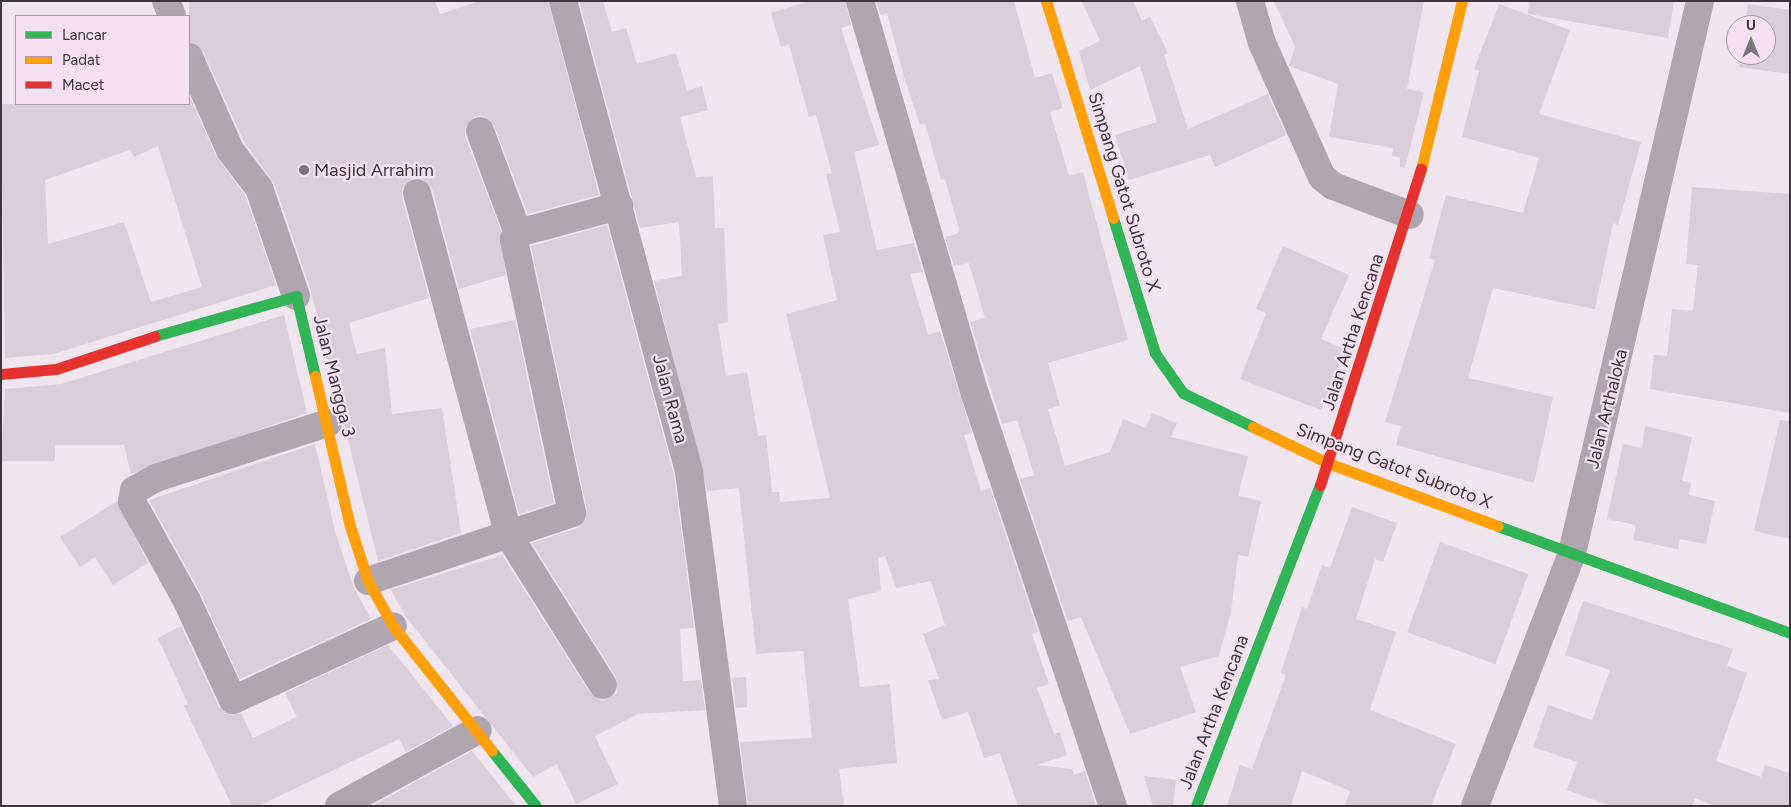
<!DOCTYPE html>
<style>
body{margin:0}
#map{position:relative;width:1791px;height:807px;overflow:hidden;background:#f0e4ee;font-family:Figtree,sans-serif}
div>[style]{position:absolute}
.building>*{inset:0;background:#daccd8;transform-origin:0 0}
.street>*{height:28px;margin:-14px;padding:0 14px;transform-origin:14px;border-radius:14px;background:#b0a4af}
.fast>*{height:11px;margin:-5.5px;padding:0 5.5px;transform-origin:5.5px;border-radius:5.5px;background:#30b455}
.slow>*{height:11px;margin:-5.5px;padding:0 5.5px;transform-origin:5.5px;border-radius:5.5px;background:#ff9f0a}
.jam>*{height:11px;margin:-5.5px;padding:0 5.5px;transform-origin:5.5px;border-radius:5.5px;background:#e5322d}
.dots>*{width:14px;height:14px;translate:-50% -50%;box-sizing:border-box;border:2px solid #f5dff2;border-radius:50%}
span{translate:-50% -50%;white-space:nowrap;text-align:center;line-height:1.15;-webkit-text-stroke:4.5px #f5dff2;paint-order:stroke}
.poi-label{font-size:18px;color:#3d343c}
.left{translate:0 -50%;text-align:left}
.street-label{font-size:18px;color:#3d343c}
.frame{position:absolute;inset:0;border:2px solid #3d343c;pointer-events:none}
.legend{position:absolute;left:15px;top:15px;width:175px;height:90px;box-sizing:border-box;background:#f5dff2;border:1px solid #ab9ba9;margin:0;padding:6px 9px;list-style:none;font-size:15px;color:#3d343c}
.legend li{display:flex;align-items:center;gap:10px;height:25px}
.legend b{width:25px;border:1px solid #ab9ba9}
.north{position:absolute;left:1726px;top:15px;width:50px;height:50px;box-sizing:border-box;background:#f5dff2;border:1px solid #ab9ba9;border-radius:50%;rotate:0deg;font-size:14px;font-weight:700;line-height:20px;text-align:center;color:#3d343c}
.north::after{content:'';display:block;margin:auto;width:18px;height:22px;background:#7c727a;clip-path:polygon(50% 0,100% 100%,50% 72%,0 100%)}
</style>
<div id="map">
<div class="building">
<i style="clip-path:polygon(189px 1px,435px 1px,440px 14px,480px 1px,548px 1px,599px 195px,528px 214px,494px 125px,483px 116px,474px 117px,465px 128px,465px 136px,501px 231px,506px 275px,459px 289px,432px 188px,421px 178px,412px 178px,402px 189px,402px 197px,429px 298px,349px 323px,357px 354px,385px 348px,392px 414px,442px 408px,461px 533px,378px 561px,311px 291px,274px 183px,244px 142px,203px 51px,189px 42px)"></i>
<i style="clip-path:polygon(579px 1px,603px 1px,612px 32px,626px 28px,637px 64px,676px 53px,687px 91px,702px 86px,708px 110px,680px 117px,696px 177px,713px 176px,715px 228px,724px 228px,728px 322px,718px 324px,726px 376px,747px 372px,758px 436px,766px 435px,772px 492px,779px 492px,780px 502px,830px 498px,786px 314px,837px 300px,823px 235px,840px 232px,826px 174px,832px 173px,816px 115px,809px 117px,789px 44px,781px 47px,771px 13px,809px 1px,845px 1px,851px 25px,841px 28px,879px 145px,854px 152px,877px 250px,914px 243px,923px 272px,910px 274px,928px 335px,940px 331px,972px 433px,964px 435px,981px 491px,990px 488px,1038px 632px,1032px 634px,1049px 684px,1037px 688px,1054px 734px,1060px 732px,1067px 755px,1037px 765px,1072px 769px,1074px 775px,1085px 771px,1096px 806px,1018px 806px,1000px 753px,984px 758px,968px 712px,942px 720px,928px 680px,939px 679px,923px 634px,945px 625px,931px 581px,896px 588px,885px 556px,878px 558px,881px 591px,848px 599px,860px 687px,890px 684px,897px 763px,839px 769px,844px 806px,748px 806px,740px 742px,812px 738px,803px 651px,756px 654px,739px 488px,707px 491px,654px 281px,682px 276px,679px 222px,640px 228px)"></i>
<i style="clip-path:polygon(876px 1px,1014px 1px,1035px 78px,1052px 73px,1063px 108px,1050px 112px,1069px 176px,1083px 172px,1128px 340px,1048px 363px,1060px 405px,1048px 409px,1065px 466px,1110px 452px,1123px 419px,1146px 428px,1152px 413px,1177px 423px,1171px 437px,1248px 456px,1238px 496px,1261px 501px,1248px 557px,1238px 555px,1231px 612px,1219px 656px,1180px 667px,1196px 712px,1130px 734px,1081px 617px,1068px 621px,1020px 479px,1034px 475px,1020px 429px,1017px 420px,1002px 424px,970px 322px,985px 318px,969px 263px,954px 266px,945px 237px,957px 234px,959px 229px,945px 179px,941px 180px,925px 123px,920px 125px,905px 80px,887px 13px,881px 15px)"></i>
<i style="clip-path:polygon(1082px 1px,1133px 1px,1142px 21px,1150px 17px,1168px 53px,1164px 55px,1188px 129px,1268px 94px,1286px 135px,1215px 167px,1210px 155px,1129px 180px,1115px 135px,1157px 122px,1140px 66px,1090px 90px,1079px 51px,1100px 41px)"></i>
<i style="clip-path:polygon(1274px 1px,1424px 1px,1407px 89px,1424px 92px,1405px 168px,1400px 167px,1400px 157px,1392px 156px,1393px 148px,1329px 137px,1338px 84px,1289px 66px,1295px 47px)"></i>
<i style="clip-path:polygon(1529px 1px,1674px 1px,1668px 38px,1528px 14px)"></i>
<i style="clip-path:polygon(1499px 4px,1570px 30px,1539px 114px,1641px 142px,1618px 225px,1613px 223px,1595px 309px,1493px 288px,1468px 378px,1553px 397px,1534px 483px,1396px 445px,1401px 426px,1385px 422px,1435px 260px,1429px 258px,1446px 195px,1523px 213px,1539px 158px,1462px 137px,1479px 71px,1474px 69px)"></i>
<i style="clip-path:polygon(1748px 4px,1790px 10px,1790px 74px,1739px 67px,1741px 55px,1766px 55px,1766px 25px,1745px 25px)"></i>
<i style="clip-path:polygon(evenodd,189px 95px,216px 156px,245px 195px,276px 285px,53px 354px,5px 358px,1px 104px,189px 104px,189px 95px,158px 146px,202px 287px,151px 302px,124px 222px,48px 244px,45px 180px,130px 150px,134px 157px,158px 146px)"></i>
<i style="clip-path:polygon(1692px 187px,1790px 194px,1790px 413px,1650px 389px,1654px 355px,1667px 356px,1672px 309px,1693px 311px,1698px 265px,1686px 264px)"></i>
<i style="clip-path:polygon(607px 225px,674px 475px,694px 628px,680px 629px,683px 681px,701px 680px,705px 710px,638px 714px,595px 736px,618px 784px,576px 804px,557px 764px,533px 777px,406px 617px,391px 590px,502px 555px,590px 693px,603px 701px,617px 693px,616px 677px,532px 543px,577px 528px,587px 510px,531px 246px)"></i>
<i style="clip-path:polygon(1283px 246px,1349px 275px,1321px 339px,1345px 349px,1321px 410px,1240px 379px,1266px 313px,1256px 309px)"></i>
<i style="clip-path:polygon(284px 315px,307px 413px,131px 474px,124px 445px,55px 445px,55px 461px,1px 461px,5px 389px,61px 384px)"></i>
<i style="clip-path:polygon(515px 320px,554px 503px,519px 514px,470px 329px)"></i>
<i style="clip-path:polygon(1780px 420px,1790px 421px,1790px 539px,1754px 531px)"></i>
<i style="clip-path:polygon(1645px 426px,1692px 437px,1682px 481px,1691px 483px,1689px 495px,1715px 501px,1706px 544px,1680px 539px,1678px 549px,1633px 540px,1636px 525px,1607px 519px,1623px 444px,1642px 448px)"></i>
<i style="clip-path:polygon(315px 444px,335px 531px,353px 586px,371px 619px,240px 679px,201px 594px,149px 500px)"></i>
<i style="clip-path:polygon(117px 501px,148px 563px,113px 585px,95px 557px,80px 567px,60px 537px)"></i>
<i style="clip-path:polygon(1352px 507px,1397px 523px,1383px 562px,1375px 559px,1356px 619px,1396px 632px,1370px 710px,1456px 744px,1431px 806px,1345px 806px,1350px 791px,1302px 771px,1291px 806px,1227px 806px,1240px 765px,1252px 769px,1286px 675px,1281px 673px,1302px 607px,1307px 609px,1322px 565px,1330px 568px)"></i>
<i style="left:1440px;top:542px;width:94px;height:96px;rotate:20deg"></i>
<i style="clip-path:polygon(1583px 601px,1733px 649px,1727px 666px,1747px 673px,1716px 761px,1761px 777px,1765px 765px,1790px 773px,1790px 806px,1715px 806px,1695px 798px,1692px 806px,1611px 806px,1567px 790px,1577px 762px,1533px 747px,1548px 705px,1592px 720px,1610px 670px,1565px 655px)"></i>
<i style="clip-path:polygon(181px 626px,219px 707px,231px 715px,241px 713px,253px 738px,297px 717px,285px 693px,388px 645px,453px 726px,406px 752px,399px 739px,258px 806px,232px 806px,184px 706px,188px 704px,158px 638px)"></i>
<i style="clip-path:polygon(746px 677px,747px 707px,736px 708px,732px 678px)"></i>
<i style="clip-path:polygon(472px 751px,516px 806px,372px 806px)"></i>
<i style="clip-path:polygon(1144px 776px,1176px 780px,1173px 806px,1153px 806px)"></i>
</div>
<div class="street">
<i style="left:166px;top:1px;width:16px;rotate:68deg"></i>
<i style="left:563px;top:1px;width:488px;rotate:75deg"></i>
<i style="left:689px;top:472px;width:337px;rotate:82.5deg"></i>
<i style="left:860px;top:1px;width:409px;rotate:73.7deg"></i>
<i style="left:975px;top:394px;width:434px;rotate:71.5deg"></i>
<i style="left:1250px;top:1px;width:44px;rotate:74.1deg"></i>
<i style="left:1262px;top:43px;width:147px;rotate:65.9deg"></i>
<i style="left:1322px;top:177px;width:14px;rotate:39deg"></i>
<i style="left:1333px;top:186px;width:82px;rotate:20.6deg"></i>
<i style="left:189px;top:57px;width:102px;rotate:66.2deg"></i>
<i style="left:230px;top:150px;width:48px;rotate:52.7deg"></i>
<i style="left:259px;top:188px;width:114px;rotate:71.1deg"></i>
<i style="left:480px;top:131px;width:109px;rotate:69.6deg"></i>
<i style="left:417px;top:193px;width:355px;rotate:75deg"></i>
<i style="left:509px;top:536px;width:176px;rotate:57.8deg"></i>
<i style="left:328px;top:423px;width:181px;rotate:162.3deg"></i>
<i style="left:156px;top:478px;width:25px;rotate:151deg"></i>
<i style="left:134px;top:490px;width:12px;rotate:99deg"></i>
<i style="left:132px;top:502px;width:113px;rotate:60.9deg"></i>
<i style="left:187px;top:601px;width:109px;rotate:65.1deg"></i>
<i style="left:233px;top:700px;width:176px;rotate:-24.8deg"></i>
<i style="left:368px;top:581px;width:215px;rotate:-18.4deg"></i>
<i style="left:572px;top:513px;width:280px;rotate:-102deg"></i>
<i style="left:514px;top:239px;width:7px;rotate:-56deg"></i>
<i style="left:518px;top:233px;width:105px;rotate:-15deg"></i>
<i style="left:339px;top:806px;width:158px;rotate:-28.7deg"></i>
<i style="left:1475px;top:806px;width:271px;rotate:-69deg"></i>
<i style="left:1572px;top:553px;width:567px;rotate:-76.94deg"></i>
</div>
<div class="fast">
<i style="left:1113px;top:218px;width:141px;rotate:72.7deg"></i>
<i style="left:1155px;top:353px;width:49px;rotate:55deg"></i>
<i style="left:1183px;top:393px;width:78px;rotate:25.9deg"></i>
<i style="left:155px;top:336px;width:147px;rotate:-15.8deg"></i>
<i style="left:296px;top:296px;width:82px;rotate:76.6deg"></i>
<i style="left:1498px;top:526px;width:311px;rotate:20.1deg"></i>
<i style="left:492px;top:751px;width:70px;rotate:51.3deg"></i>
<i style="left:1196px;top:806px;width:344px;rotate:-68.9deg"></i>
</div>
<div class="slow">
<i style="left:1046px;top:1px;width:227px;rotate:72.8deg"></i>
<i style="left:1421px;top:169px;width:173px;rotate:-76.3deg"></i>
<i style="left:315px;top:376px;width:154px;rotate:76.9deg"></i>
<i style="left:350px;top:526px;width:58px;rotate:71.9deg"></i>
<i style="left:368px;top:581px;width:51px;rotate:60.9deg"></i>
<i style="left:393px;top:626px;width:159px;rotate:51.6deg"></i>
<i style="left:1253px;top:427px;width:83px;rotate:25.6deg"></i>
<i style="left:1328px;top:463px;width:181px;rotate:20.3deg"></i>
</div>
<div class="jam">
<i style="left:1px;top:374px;width:55px;rotate:-5.2deg"></i>
<i style="left:56px;top:369px;width:104px;rotate:-18.4deg"></i>
<i style="left:1320px;top:485px;width:332px;rotate:-72.3deg"></i>
</div>
<div class="dots">
<i style="left:304px;top:170px;background:#7c727a"></i>
</div>
<div class="poi-label">
<span class="left" style="left:314px;top:170px">Masjid Arrahim</span>
</div>
<div class="street-label">
<span style="left:1124px;top:192px;rotate:73deg">Simpang Gatot Subroto X</span>
<span style="left:1353px;top:332px;rotate:-72deg">Jalan Artha Kencana</span>
<span style="left:334px;top:376px;rotate:76deg">Jalan Mangga 3</span>
<span style="left:670px;top:399px;rotate:75deg">Jalan Rama</span>
<span style="left:1607px;top:409px;rotate:-76deg">Jalan Arthaloka</span>
<span style="left:1394px;top:466px;rotate:21deg">Simpang Gatot Subroto X</span>
<span style="left:1214px;top:712px;rotate:-69deg">Jalan Artha Kencana</span>
</div>
<div class="frame"></div>
<ul class="legend">
<li><b style="height:6px;background:#30b455"></b>Lancar</li>
<li><b style="height:6px;background:#ff9f0a"></b>Padat</li>
<li><b style="height:6px;background:#e5322d"></b>Macet</li>
</ul>
<div class="north">U</div>
</div>
